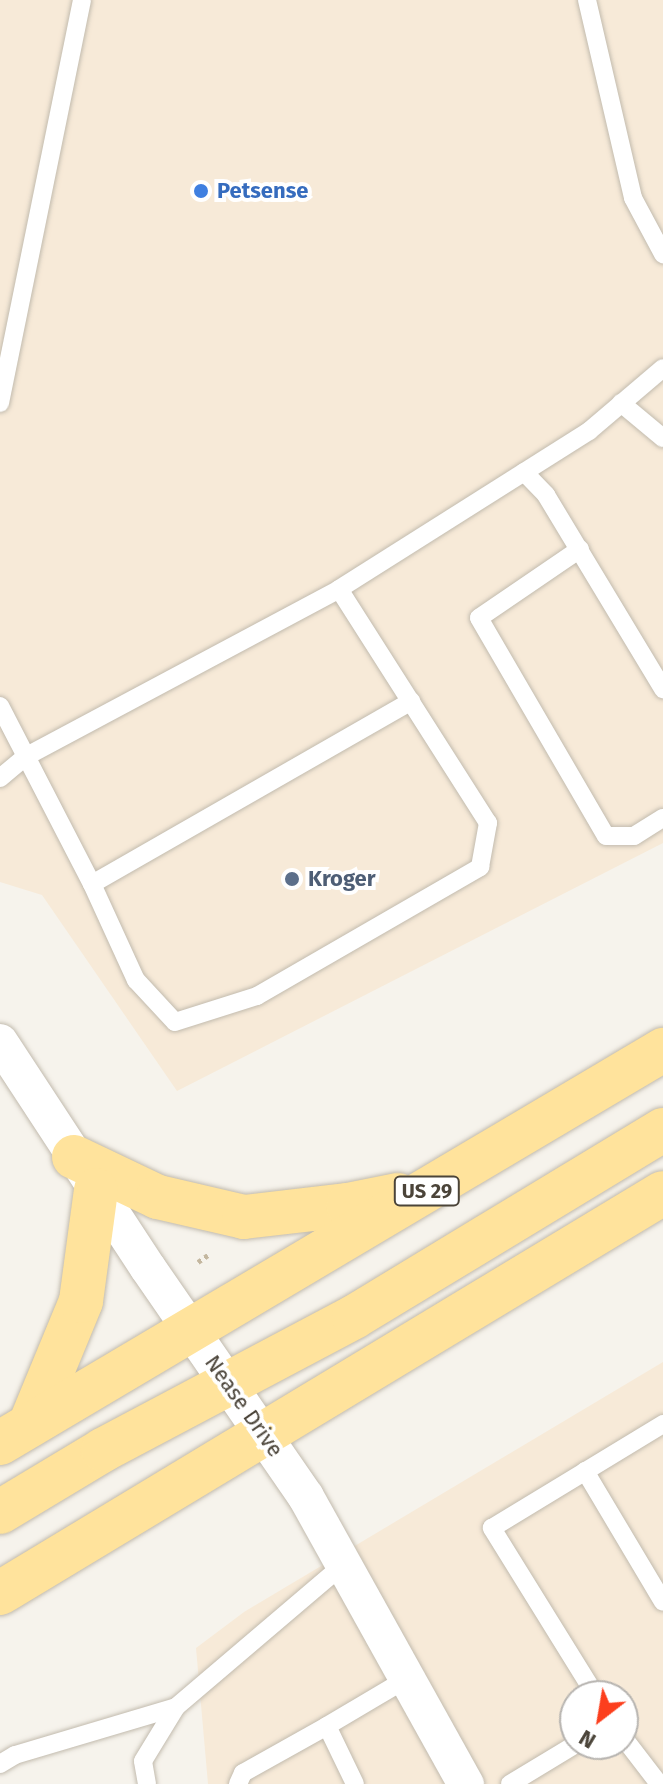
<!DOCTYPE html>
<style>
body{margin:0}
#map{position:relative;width:663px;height:1784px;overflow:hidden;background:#f6f3ec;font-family:"Fira Sans",sans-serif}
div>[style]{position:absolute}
.commercial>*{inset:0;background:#f7ead8}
.path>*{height:5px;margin-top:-2.5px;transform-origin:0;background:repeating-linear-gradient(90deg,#c4b79f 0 4px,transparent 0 8px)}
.roads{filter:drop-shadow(0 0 2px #c2bbae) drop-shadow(0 0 2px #c2bbae)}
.service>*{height:18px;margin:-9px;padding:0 9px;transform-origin:9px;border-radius:9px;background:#fff}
.minor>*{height:36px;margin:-18px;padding:0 18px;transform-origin:18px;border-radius:18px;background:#fff}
.primary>*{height:44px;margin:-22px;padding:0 22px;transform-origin:22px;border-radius:22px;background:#ffe39c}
.dots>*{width:22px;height:22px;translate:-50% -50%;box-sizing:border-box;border:4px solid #fff;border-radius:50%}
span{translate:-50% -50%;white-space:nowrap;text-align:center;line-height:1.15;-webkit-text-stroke:8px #fff;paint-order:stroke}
.shield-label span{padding:2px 6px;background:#fff;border:2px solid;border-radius:6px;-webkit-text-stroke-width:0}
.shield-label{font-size:20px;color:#4b4439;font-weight:700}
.shop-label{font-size:22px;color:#366cbe;font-weight:700}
.left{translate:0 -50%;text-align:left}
.service-label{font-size:22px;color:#4e5e75;font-weight:700}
.street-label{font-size:22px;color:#4b4439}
.north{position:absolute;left:559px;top:1680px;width:80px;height:80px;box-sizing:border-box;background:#fff;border:2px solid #b7b4b0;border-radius:50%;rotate:211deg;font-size:22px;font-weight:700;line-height:32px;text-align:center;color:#4b4439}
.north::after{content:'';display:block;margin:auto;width:28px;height:36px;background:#fc3f1d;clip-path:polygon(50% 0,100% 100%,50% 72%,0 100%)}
</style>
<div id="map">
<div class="commercial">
<i style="clip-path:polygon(0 0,663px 0,663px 843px,177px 1091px,42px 895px,0 882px)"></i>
<i style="clip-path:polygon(evenodd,663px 1362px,663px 1784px,208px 1784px,196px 1648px,244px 1612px,663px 1362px,575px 1696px,623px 1696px,623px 1744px,575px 1744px,575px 1696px)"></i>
</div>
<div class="path">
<i style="left:198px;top:1262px;width:12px;rotate:-35deg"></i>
</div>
<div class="roads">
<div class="service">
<i style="left:587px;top:0;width:203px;rotate:76.9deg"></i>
<i style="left:633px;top:198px;width:64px;rotate:61.8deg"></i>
<i style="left:0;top:403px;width:411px;rotate:-78.5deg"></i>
<i style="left:621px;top:403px;width:55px;rotate:39.8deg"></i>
<i style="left:524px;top:472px;width:32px;rotate:46deg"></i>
<i style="left:546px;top:495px;width:227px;rotate:58.9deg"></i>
<i style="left:580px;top:549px;width:122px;rotate:145.7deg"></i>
<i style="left:479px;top:618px;width:252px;rotate:59.8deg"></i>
<i style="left:606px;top:836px;width:28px"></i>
<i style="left:634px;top:836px;width:34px;rotate:-32deg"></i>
<i style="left:0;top:706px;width:200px;rotate:62.7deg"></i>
<i style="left:92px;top:884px;width:106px;rotate:65.4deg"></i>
<i style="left:136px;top:980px;width:57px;rotate:47.1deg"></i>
<i style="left:175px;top:1022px;width:86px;rotate:-17.6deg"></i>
<i style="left:257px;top:996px;width:258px;rotate:-30deg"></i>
<i style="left:480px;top:867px;width:45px;rotate:-79.7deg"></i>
<i style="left:488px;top:823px;width:277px;rotate:-122.5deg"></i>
<i style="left:0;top:778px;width:33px;rotate:-40deg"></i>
<i style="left:25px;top:757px;width:356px;rotate:-28.1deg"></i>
<i style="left:339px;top:589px;width:296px;rotate:-32.3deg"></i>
<i style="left:589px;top:431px;width:97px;rotate:-40.4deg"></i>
<i style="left:92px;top:884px;width:368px;rotate:-29.8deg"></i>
<i style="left:585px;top:1471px;width:152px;rotate:59.2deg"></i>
<i style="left:596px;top:1696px;width:198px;rotate:-121.8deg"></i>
<i style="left:492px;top:1528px;width:200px;rotate:-31.3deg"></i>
<i style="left:327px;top:1726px;width:94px;rotate:-30.7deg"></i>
<i style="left:623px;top:1737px;width:59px;rotate:52.5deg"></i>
<i style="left:0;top:1764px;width:17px;rotate:-31deg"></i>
<i style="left:15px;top:1755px;width:168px;rotate:-16.6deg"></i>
<i style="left:147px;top:1784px;width:23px;rotate:-100deg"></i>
<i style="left:143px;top:1761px;width:63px;rotate:-58.6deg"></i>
<i style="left:176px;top:1707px;width:221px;rotate:-40.4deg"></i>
<i style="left:238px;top:1784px;width:12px;rotate:-66deg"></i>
<i style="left:243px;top:1773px;width:96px;rotate:-29.2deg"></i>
<i style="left:327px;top:1726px;width:64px;rotate:64.2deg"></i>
<i style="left:510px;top:1784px;width:77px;rotate:-31.2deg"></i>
</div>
<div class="minor">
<i style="left:0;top:1042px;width:270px;rotate:56.8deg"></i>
<i style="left:148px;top:1268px;width:278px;rotate:55.4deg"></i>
<i style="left:306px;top:1497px;width:329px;rotate:60.9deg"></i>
</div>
<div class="primary">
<i style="left:74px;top:1157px;width:93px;rotate:25.5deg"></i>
<i style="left:158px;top:1197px;width:88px;rotate:13.1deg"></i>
<i style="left:244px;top:1217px;width:105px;rotate:-6.6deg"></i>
<i style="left:348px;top:1205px;width:51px;rotate:-11.3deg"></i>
<i style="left:30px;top:1425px;width:134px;rotate:-67.6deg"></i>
<i style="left:81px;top:1301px;width:112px;rotate:-82.3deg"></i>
<i style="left:0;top:1443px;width:771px;rotate:-30.66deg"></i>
<i style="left:0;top:1512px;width:120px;rotate:-31deg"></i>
<i style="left:103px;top:1450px;width:284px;rotate:-27.9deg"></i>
<i style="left:354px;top:1317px;width:361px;rotate:-31.2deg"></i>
<i style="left:0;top:1593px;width:774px;rotate:-31.1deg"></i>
</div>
</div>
<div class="dots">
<i style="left:201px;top:191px;background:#3f7fe0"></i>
<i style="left:292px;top:879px;background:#5c6f8a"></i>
</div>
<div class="shield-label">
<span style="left:427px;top:1191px">US 29</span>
</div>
<div class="shop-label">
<span class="left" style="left:217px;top:191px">Petsense</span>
</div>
<div class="service-label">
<span class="left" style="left:308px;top:879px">Kroger</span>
</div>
<div class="street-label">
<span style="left:244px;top:1406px;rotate:55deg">Nease Drive</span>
</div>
<div class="north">N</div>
</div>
